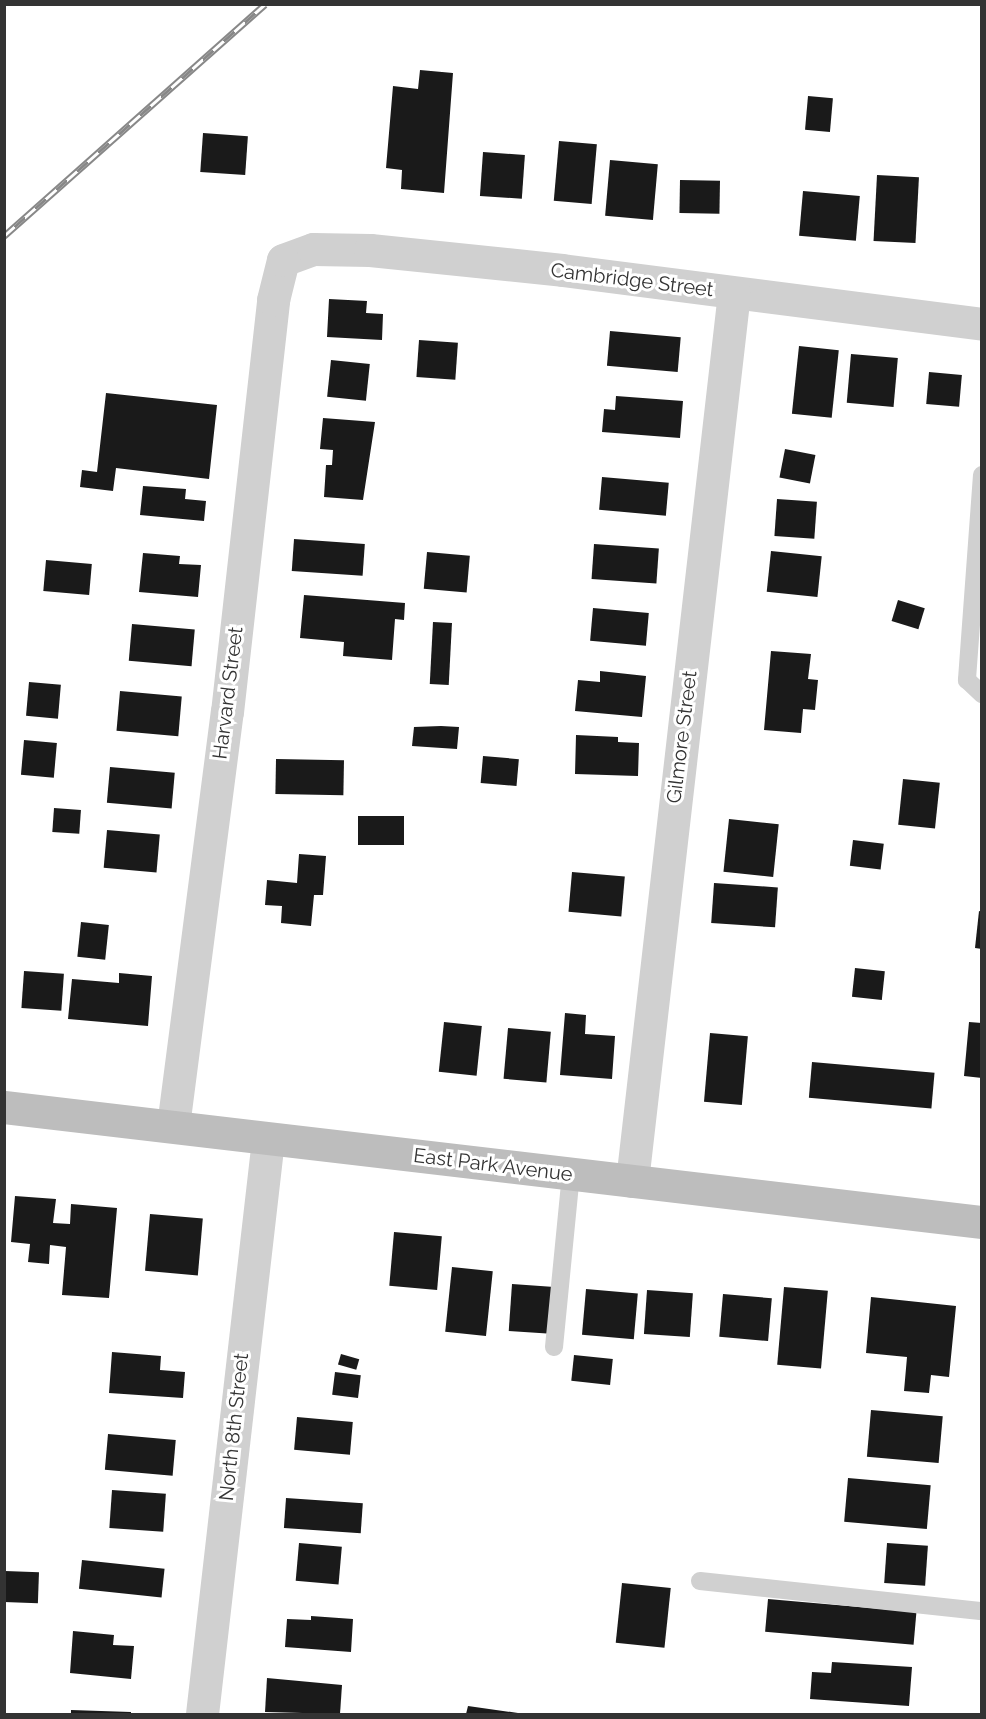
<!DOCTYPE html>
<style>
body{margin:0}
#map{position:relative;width:986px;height:1719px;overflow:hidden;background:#fff;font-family:Raleway,sans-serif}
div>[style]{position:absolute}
.building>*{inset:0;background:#1a1a1a;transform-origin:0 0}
.lane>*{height:18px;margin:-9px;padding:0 9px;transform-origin:9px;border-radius:9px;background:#d0d0d0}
.street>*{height:33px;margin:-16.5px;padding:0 16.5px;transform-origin:16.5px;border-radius:16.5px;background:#d0d0d0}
.secondary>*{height:33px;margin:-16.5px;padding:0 16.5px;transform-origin:16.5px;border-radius:16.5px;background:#bdbdbd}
.rail>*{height:7px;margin-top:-3.5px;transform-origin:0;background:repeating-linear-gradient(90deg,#fff 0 14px,#888 0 28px);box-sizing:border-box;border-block:2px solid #888}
span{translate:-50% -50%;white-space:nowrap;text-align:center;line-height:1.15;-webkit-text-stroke:6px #fff;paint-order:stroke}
.street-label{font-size:20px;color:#333}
.frame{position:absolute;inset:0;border:6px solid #333;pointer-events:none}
</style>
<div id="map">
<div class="building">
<i style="clip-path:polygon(420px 70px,453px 73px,444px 193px,401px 189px,402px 170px,386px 168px,393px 86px,418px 89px)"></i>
<i style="left:808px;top:96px;width:25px;height:34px;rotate:5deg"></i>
<i style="left:203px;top:133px;width:45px;height:39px;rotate:4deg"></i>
<i style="left:559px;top:141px;width:38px;height:60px;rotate:5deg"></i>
<i style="left:483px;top:152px;width:42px;height:44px;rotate:4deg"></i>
<i style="left:610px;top:160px;width:48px;height:56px;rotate:5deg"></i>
<i style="left:877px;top:175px;width:42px;height:66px;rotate:3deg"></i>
<i style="left:680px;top:180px;width:40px;height:33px;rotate:1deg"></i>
<i style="left:803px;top:191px;width:57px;height:45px;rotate:5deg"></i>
<i style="clip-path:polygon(329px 299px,367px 301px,366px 313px,383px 314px,382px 340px,327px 337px)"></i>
<i style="left:610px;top:331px;width:71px;height:35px;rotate:5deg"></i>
<i style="left:419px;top:340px;width:39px;height:37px;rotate:4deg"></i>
<i style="left:799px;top:346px;width:40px;height:68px;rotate:6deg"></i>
<i style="left:851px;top:354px;width:47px;height:49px;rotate:5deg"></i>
<i style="left:331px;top:360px;width:39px;height:37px;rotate:6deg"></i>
<i style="left:929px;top:372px;width:33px;height:32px;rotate:5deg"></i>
<i style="clip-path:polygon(106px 393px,217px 405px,209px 479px,116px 468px,113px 491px,80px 487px,82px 470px,97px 472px)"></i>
<i style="clip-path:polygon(616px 396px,683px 401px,680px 438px,602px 432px,604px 409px,615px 410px)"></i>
<i style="clip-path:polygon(323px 418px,375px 422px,363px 500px,324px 497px,326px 465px,332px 465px,333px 450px,320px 449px)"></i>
<i style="left:785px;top:449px;width:31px;height:29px;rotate:11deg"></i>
<i style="left:602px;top:477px;width:67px;height:33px;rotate:5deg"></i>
<i style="clip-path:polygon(143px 486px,186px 489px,185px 499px,206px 501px,204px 521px,140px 515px)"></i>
<i style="left:777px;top:499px;width:40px;height:37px;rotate:4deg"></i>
<i style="left:294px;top:539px;width:71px;height:32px;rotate:4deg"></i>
<i style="left:594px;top:544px;width:65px;height:35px;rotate:4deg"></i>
<i style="left:771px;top:551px;width:51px;height:41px;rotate:6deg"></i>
<i style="left:427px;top:552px;width:43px;height:37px;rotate:5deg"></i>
<i style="clip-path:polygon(143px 553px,180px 556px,179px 564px,201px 565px,198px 597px,139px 592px)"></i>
<i style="left:46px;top:560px;width:46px;height:31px;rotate:5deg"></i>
<i style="clip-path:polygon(304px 595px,405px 603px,404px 620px,395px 619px,392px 660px,343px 656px,344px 642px,300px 638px)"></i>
<i style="left:898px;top:600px;width:28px;height:22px;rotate:17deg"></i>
<i style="left:593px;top:608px;width:56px;height:33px;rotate:5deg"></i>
<i style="left:433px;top:622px;width:19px;height:62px;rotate:3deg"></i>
<i style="left:132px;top:624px;width:63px;height:37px;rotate:5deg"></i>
<i style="clip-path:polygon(771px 651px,811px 654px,808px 679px,818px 680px,815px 710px,803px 709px,801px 733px,764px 730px)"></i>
<i style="clip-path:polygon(600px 671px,646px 676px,642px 717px,575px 711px,578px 680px,600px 682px)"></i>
<i style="left:29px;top:682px;width:32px;height:34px;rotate:5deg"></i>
<i style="left:120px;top:691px;width:62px;height:40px;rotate:5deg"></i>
<i style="clip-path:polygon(441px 726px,459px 727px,457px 749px,412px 746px,414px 727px)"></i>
<i style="clip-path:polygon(576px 735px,618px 737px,618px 742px,639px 743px,638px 776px,575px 774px)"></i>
<i style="left:24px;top:740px;width:33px;height:35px;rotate:5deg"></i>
<i style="left:483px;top:756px;width:36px;height:27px;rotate:5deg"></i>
<i style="left:276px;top:759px;width:68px;height:35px;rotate:1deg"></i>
<i style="left:110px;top:767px;width:65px;height:36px;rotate:5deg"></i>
<i style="left:903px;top:779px;width:37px;height:46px;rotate:6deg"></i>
<i style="left:54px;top:808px;width:27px;height:24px;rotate:4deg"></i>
<i style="left:358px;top:816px;width:46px;height:29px"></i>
<i style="left:729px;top:819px;width:50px;height:53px;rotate:6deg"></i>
<i style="left:107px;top:830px;width:53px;height:38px;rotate:5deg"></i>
<i style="left:853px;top:840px;width:31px;height:26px;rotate:7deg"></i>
<i style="clip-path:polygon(299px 854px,326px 856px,323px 895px,314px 895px,311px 926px,281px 923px,282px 906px,265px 905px,267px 880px,297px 883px)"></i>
<i style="left:572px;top:872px;width:53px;height:40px;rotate:5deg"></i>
<i style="left:714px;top:883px;width:64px;height:40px;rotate:4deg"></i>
<i style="clip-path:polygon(979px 911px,982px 912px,982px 949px,975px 948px)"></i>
<i style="left:81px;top:922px;width:28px;height:35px;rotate:6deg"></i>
<i style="left:855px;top:968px;width:30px;height:29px;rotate:6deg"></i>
<i style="left:24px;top:971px;width:40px;height:37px;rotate:4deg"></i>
<i style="clip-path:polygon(119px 973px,152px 976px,148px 1026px,68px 1019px,72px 979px,119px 983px)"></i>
<i style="clip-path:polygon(565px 1013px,586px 1015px,585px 1034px,615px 1036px,612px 1079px,560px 1075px)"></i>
<i style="left:444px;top:1022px;width:38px;height:50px;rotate:6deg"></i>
<i style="clip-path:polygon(969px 1022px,982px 1023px,982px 1078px,964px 1076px)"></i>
<i style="left:508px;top:1028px;width:43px;height:51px;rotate:5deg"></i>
<i style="left:710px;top:1033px;width:38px;height:69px;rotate:5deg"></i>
<i style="left:812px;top:1062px;width:123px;height:36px;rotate:5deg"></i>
<i style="clip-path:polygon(15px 1196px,56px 1199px,53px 1223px,70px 1224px,71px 1204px,117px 1208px,109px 1298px,62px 1295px,66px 1247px,50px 1245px,49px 1264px,28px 1262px,30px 1244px,11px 1242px)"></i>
<i style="left:150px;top:1214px;width:53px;height:57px;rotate:5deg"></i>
<i style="left:394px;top:1232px;width:48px;height:54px;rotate:5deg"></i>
<i style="left:452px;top:1267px;width:41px;height:65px;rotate:6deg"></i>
<i style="left:512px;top:1284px;width:46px;height:47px;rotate:4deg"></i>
<i style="left:784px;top:1287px;width:44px;height:78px;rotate:5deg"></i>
<i style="left:586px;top:1289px;width:52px;height:46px;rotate:5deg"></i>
<i style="left:647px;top:1290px;width:46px;height:44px;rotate:4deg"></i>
<i style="left:723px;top:1294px;width:49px;height:43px;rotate:5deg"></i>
<i style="clip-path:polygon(871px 1297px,956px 1306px,949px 1377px,931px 1375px,929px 1393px,904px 1391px,907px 1357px,866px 1353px)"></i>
<i style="clip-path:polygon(112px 1352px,161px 1356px,160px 1370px,185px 1372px,183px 1398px,109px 1393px)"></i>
<i style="left:341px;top:1354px;width:19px;height:11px;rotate:16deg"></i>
<i style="left:574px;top:1355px;width:39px;height:26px;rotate:6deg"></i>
<i style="left:335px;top:1372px;width:26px;height:23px;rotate:7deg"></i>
<i style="left:871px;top:1410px;width:72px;height:47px;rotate:5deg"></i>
<i style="left:297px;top:1417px;width:56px;height:33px;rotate:5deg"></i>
<i style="left:108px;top:1434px;width:68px;height:36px;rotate:5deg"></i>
<i style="left:848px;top:1478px;width:83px;height:44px;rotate:5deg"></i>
<i style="left:112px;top:1490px;width:54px;height:38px;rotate:4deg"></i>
<i style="left:286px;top:1498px;width:77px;height:30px;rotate:4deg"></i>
<i style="left:299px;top:1543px;width:43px;height:38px;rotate:5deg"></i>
<i style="left:887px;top:1543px;width:41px;height:40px;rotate:4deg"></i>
<i style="left:82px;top:1560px;width:83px;height:29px;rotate:6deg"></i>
<i style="left:5px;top:1571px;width:34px;height:31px;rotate:2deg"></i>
<i style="left:622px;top:1583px;width:49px;height:60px;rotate:6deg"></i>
<i style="left:768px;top:1599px;width:149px;height:33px;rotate:5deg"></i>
<i style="clip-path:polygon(311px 1616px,353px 1619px,351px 1652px,285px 1647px,287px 1619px,311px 1620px)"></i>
<i style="clip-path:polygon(73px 1631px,114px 1635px,113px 1645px,134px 1646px,131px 1679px,70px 1673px)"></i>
<i style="clip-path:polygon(832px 1662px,912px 1667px,909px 1706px,810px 1699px,812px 1672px,831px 1673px)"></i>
<i style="clip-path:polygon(267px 1678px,342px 1685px,340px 1714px,265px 1712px)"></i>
<i style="clip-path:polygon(468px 1706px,518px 1713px,518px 1714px,466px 1714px)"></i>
<i style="clip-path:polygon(71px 1710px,131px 1712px,131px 1714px,71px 1714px)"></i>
</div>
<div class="lane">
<i style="left:982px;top:475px;width:206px;rotate:94.2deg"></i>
<i style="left:967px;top:680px;width:21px;rotate:43deg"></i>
<i style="left:554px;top:1347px;width:174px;rotate:-84.4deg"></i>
<i style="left:700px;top:1581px;width:284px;rotate:6.1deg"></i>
</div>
<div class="street">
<i style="left:173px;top:1126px;width:418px;rotate:-82.6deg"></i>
<i style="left:227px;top:712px;width:415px;rotate:-83.6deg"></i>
<i style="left:273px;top:300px;width:41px;rotate:-76deg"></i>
<i style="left:283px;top:260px;width:32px;rotate:-20deg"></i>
<i style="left:313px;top:249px;width:57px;rotate:1deg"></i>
<i style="left:370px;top:250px;width:193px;rotate:5.9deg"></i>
<i style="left:562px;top:270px;width:423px;rotate:7.3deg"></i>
<i style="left:632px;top:1181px;width:894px;rotate:-83.45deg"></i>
<i style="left:202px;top:1714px;width:579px;rotate:-83.45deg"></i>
</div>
<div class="secondary">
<i style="left:4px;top:1107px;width:985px;rotate:6.71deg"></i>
</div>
<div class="rail">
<i style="left:4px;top:236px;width:349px;rotate:-41.6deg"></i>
</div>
<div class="street-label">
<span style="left:632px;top:280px;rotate:7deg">Cambridge Street</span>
<span style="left:228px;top:693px;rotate:-83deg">Harvard Street</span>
<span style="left:682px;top:737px;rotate:-83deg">Gilmore Street</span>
<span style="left:493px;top:1165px;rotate:7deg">East Park Avenue</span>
<span style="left:234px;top:1427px;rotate:-84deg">North 8th Street</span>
</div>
<div class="frame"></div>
</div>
